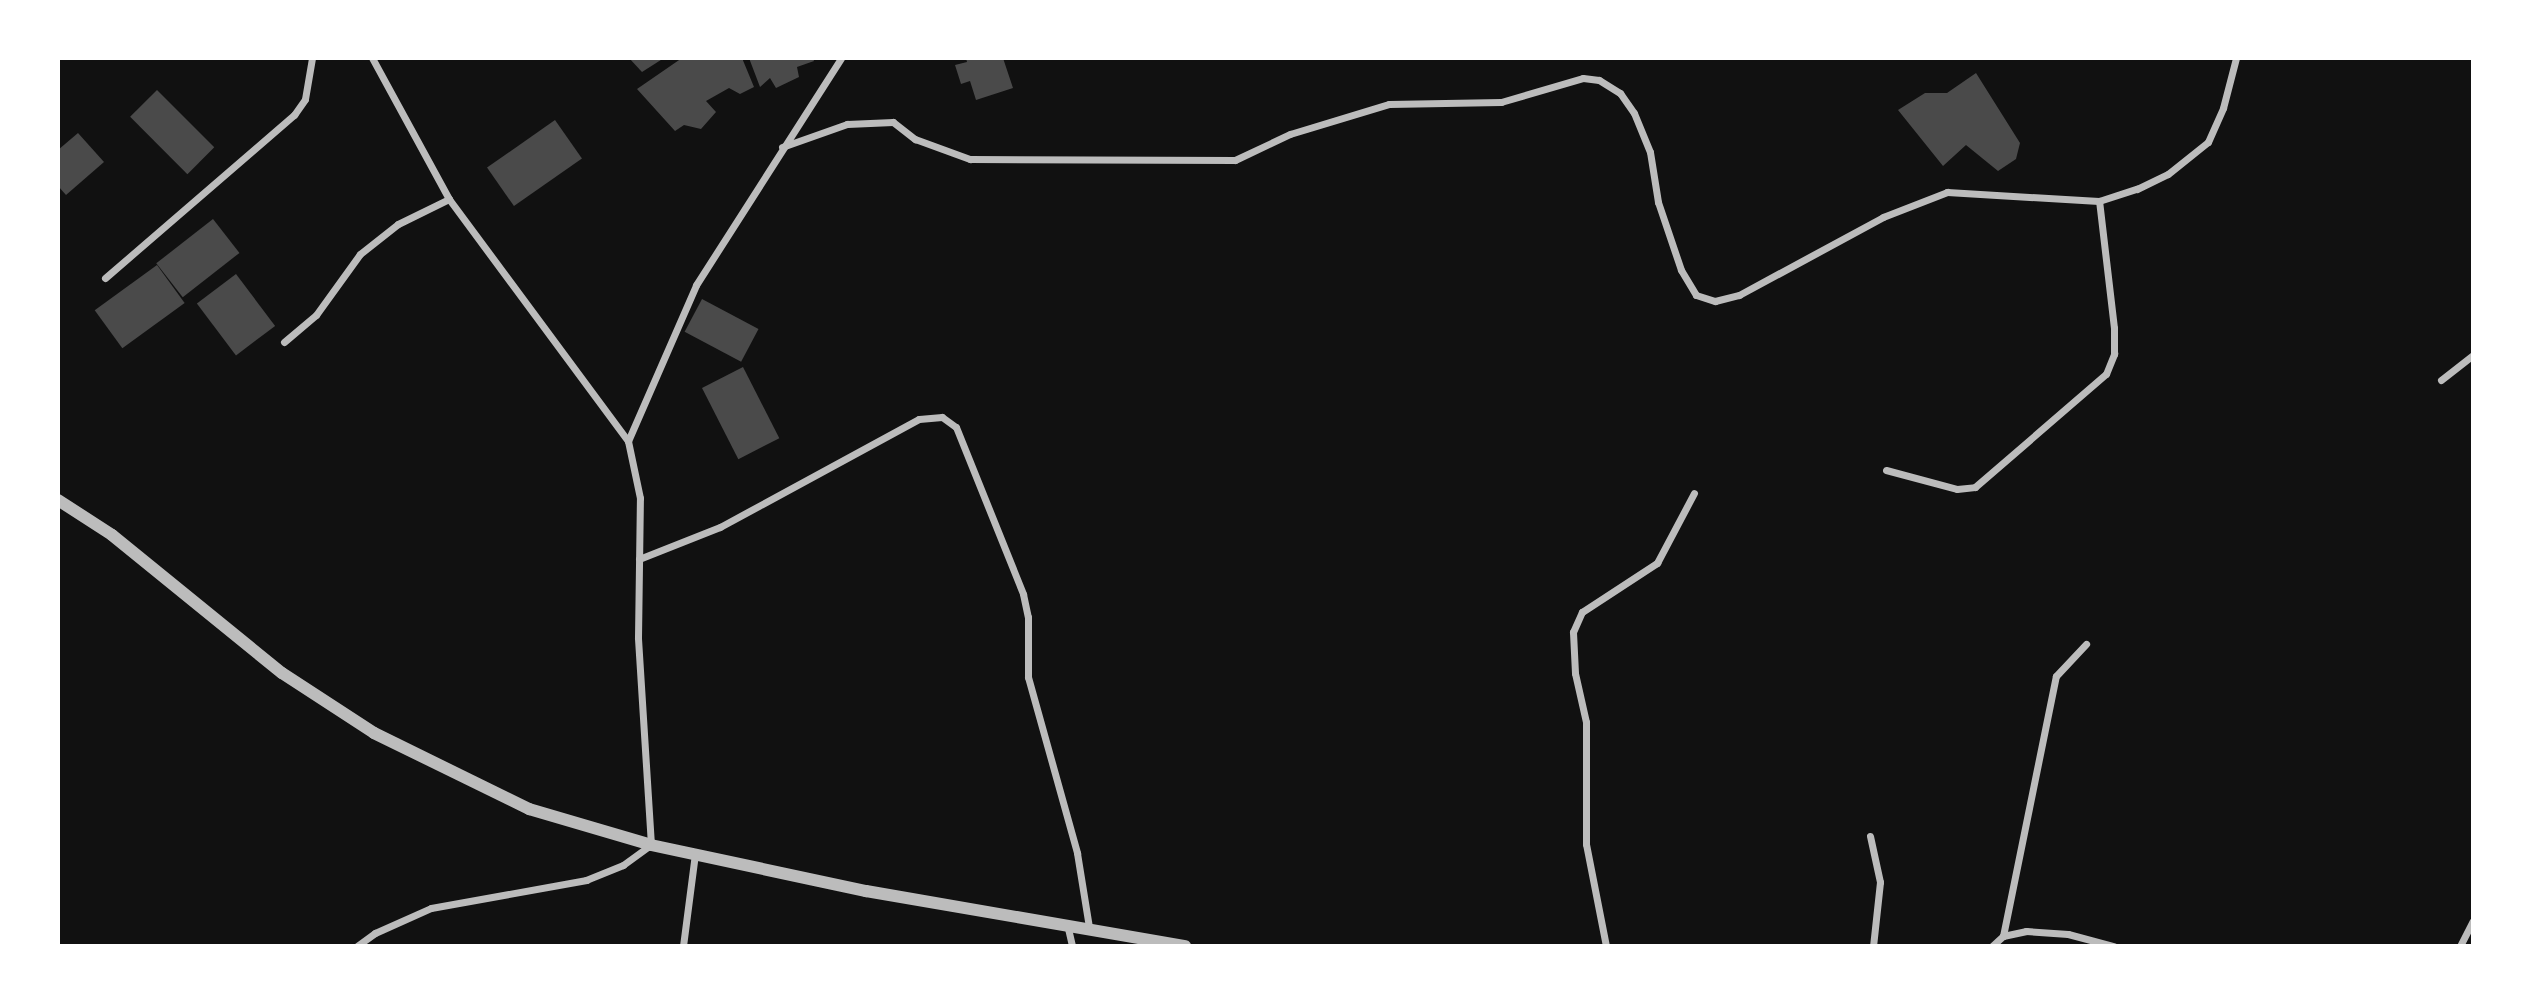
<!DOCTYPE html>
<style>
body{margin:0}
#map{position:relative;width:2531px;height:1004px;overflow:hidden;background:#111;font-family:"Exo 2",sans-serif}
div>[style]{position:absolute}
.building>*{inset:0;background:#4a4a4a;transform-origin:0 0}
.minor>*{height:7px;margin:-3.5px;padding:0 3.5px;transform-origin:3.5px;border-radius:3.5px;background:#bcbcbc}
.tertiary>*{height:12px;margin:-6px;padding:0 6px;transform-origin:6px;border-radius:6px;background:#bcbcbc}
span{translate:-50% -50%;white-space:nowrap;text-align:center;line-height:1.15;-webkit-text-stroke:5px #fff;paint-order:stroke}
.frame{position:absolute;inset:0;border:60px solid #fff;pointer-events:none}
</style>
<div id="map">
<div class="building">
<i style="clip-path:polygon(629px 58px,664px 58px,642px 72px)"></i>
<i style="clip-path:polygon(682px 58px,742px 58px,754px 87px,740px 94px,729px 88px,706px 101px,716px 112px,701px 129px,684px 125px,675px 131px,637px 89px)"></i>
<i style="clip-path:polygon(749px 58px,813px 58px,814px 61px,797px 67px,799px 77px,776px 88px,770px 78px,760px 87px)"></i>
<i style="clip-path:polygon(966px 58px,1003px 58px,1013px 88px,976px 100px,970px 81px,961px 84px,955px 65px,967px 62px)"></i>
<i style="clip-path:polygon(1976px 73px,2020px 143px,2016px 159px,1998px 171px,1966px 145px,1943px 166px,1898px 110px,1925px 93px,1947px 93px)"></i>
<i style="left:157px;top:90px;width:81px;height:38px;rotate:45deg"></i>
<i style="left:555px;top:120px;width:47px;height:83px;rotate:55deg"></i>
<i style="clip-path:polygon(78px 133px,104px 162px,66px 195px,58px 186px,58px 150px)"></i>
<i style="left:213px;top:219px;width:43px;height:72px;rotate:52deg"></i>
<i style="left:157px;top:265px;width:47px;height:77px;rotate:54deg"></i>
<i style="left:236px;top:274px;width:65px;height:49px;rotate:53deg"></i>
<i style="left:702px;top:299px;width:64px;height:37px;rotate:28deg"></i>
<i style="left:743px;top:367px;width:80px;height:46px;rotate:63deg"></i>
</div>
<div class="minor">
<i style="left:782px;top:147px;width:69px;rotate:-19.5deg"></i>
<i style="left:847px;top:124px;width:46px;rotate:-2.5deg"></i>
<i style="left:893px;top:122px;width:28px;rotate:38deg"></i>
<i style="left:915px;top:139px;width:59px;rotate:20deg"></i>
<i style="left:970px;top:159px;width:265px;rotate:0.2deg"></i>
<i style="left:1235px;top:160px;width:61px;rotate:-25.3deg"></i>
<i style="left:1290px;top:134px;width:103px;rotate:-16.9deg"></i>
<i style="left:1389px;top:104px;width:112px;rotate:-1deg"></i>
<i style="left:1501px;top:102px;width:85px;rotate:-16.3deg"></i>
<i style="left:1583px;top:78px;width:16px;rotate:7deg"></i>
<i style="left:1599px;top:80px;width:25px;rotate:32deg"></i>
<i style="left:1620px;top:93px;width:24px;rotate:55deg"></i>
<i style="left:1634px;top:113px;width:42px;rotate:67.7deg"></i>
<i style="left:1650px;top:152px;width:51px;rotate:80.9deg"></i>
<i style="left:1658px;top:202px;width:72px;rotate:71.3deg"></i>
<i style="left:1681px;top:270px;width:29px;rotate:59deg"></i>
<i style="left:1696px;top:295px;width:20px;rotate:18deg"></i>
<i style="left:1715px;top:301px;width:25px;rotate:-14deg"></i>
<i style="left:1739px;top:295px;width:164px;rotate:-28.4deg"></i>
<i style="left:1883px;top:217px;width:69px;rotate:-21.3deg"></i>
<i style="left:1947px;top:192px;width:152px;rotate:3.4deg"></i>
<i style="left:2099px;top:201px;width:40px;rotate:-18deg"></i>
<i style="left:2137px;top:189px;width:34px;rotate:-26deg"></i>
<i style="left:2168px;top:174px;width:51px;rotate:-38.7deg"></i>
<i style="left:2208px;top:142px;width:37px;rotate:-66deg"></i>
<i style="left:2223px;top:108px;width:52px;rotate:-75.4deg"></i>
<i style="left:105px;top:278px;width:250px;rotate:-40.8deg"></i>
<i style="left:294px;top:115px;width:19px;rotate:-55deg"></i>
<i style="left:305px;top:99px;width:42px;rotate:-80.3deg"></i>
<i style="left:284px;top:342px;width:42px;rotate:-40.2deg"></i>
<i style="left:316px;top:315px;width:75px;rotate:-54.2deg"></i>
<i style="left:360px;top:254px;width:48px;rotate:-38.3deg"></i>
<i style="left:398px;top:224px;width:57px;rotate:-26.1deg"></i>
<i style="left:2441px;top:380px;width:41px;rotate:-38deg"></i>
<i style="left:628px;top:441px;width:170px;rotate:-66.4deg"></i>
<i style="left:696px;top:285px;width:269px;rotate:-57.4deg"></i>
<i style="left:1886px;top:470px;width:73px;rotate:15deg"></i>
<i style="left:1957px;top:489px;width:18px;rotate:-6deg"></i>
<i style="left:1975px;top:487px;width:173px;rotate:-40.8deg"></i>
<i style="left:2106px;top:374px;width:22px;rotate:-68deg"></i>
<i style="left:2114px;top:354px;width:26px;rotate:-90deg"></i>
<i style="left:2114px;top:328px;width:128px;rotate:-96.7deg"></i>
<i style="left:639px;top:559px;width:87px;rotate:-21.6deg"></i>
<i style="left:720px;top:527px;width:226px;rotate:-28.5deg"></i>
<i style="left:919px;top:419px;width:23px;rotate:-5deg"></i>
<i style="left:942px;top:417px;width:17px;rotate:36deg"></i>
<i style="left:956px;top:427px;width:180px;rotate:68.1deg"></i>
<i style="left:1023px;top:594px;width:24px;rotate:78deg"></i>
<i style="left:1028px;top:617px;width:60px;rotate:90deg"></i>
<i style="left:1028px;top:677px;width:183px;rotate:74.4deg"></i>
<i style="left:1077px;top:853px;width:75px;rotate:80.8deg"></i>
<i style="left:1870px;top:836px;width:47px;rotate:77.7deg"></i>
<i style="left:1880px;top:882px;width:64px;rotate:96.2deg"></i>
<i style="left:1067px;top:924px;width:23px;rotate:77deg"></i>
<i style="left:2003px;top:936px;width:265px;rotate:-78.5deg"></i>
<i style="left:2056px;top:676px;width:44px;rotate:-46.8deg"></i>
<i style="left:357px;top:946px;width:22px;rotate:-36deg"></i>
<i style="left:375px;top:933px;width:61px;rotate:-24.1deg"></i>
<i style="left:431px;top:908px;width:158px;rotate:-10.2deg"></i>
<i style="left:586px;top:880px;width:40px;rotate:-22deg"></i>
<i style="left:623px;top:865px;width:34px;rotate:-36deg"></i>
<i style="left:651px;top:845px;width:208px;rotate:-93.6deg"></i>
<i style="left:638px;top:637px;width:139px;rotate:-89.2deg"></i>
<i style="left:640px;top:498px;width:58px;rotate:-101.9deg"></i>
<i style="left:628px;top:441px;width:301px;rotate:-126.5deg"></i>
<i style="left:449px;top:199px;width:161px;rotate:-118.6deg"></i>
<i style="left:683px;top:946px;width:93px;rotate:-82.6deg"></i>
<i style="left:1606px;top:946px;width:104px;rotate:-101.1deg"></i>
<i style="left:1586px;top:844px;width:122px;rotate:-90deg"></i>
<i style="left:1586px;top:722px;width:50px;rotate:-102.7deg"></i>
<i style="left:1575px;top:673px;width:41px;rotate:-92.8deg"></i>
<i style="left:1573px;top:632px;width:22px;rotate:-66deg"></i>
<i style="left:1582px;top:612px;width:90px;rotate:-33.2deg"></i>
<i style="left:1657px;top:563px;width:79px;rotate:-62.1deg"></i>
<i style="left:1992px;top:946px;width:15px;rotate:-42deg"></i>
<i style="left:2003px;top:936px;width:24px;rotate:-12deg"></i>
<i style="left:2026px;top:931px;width:42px;rotate:4.1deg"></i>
<i style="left:2068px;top:934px;width:47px;rotate:14.9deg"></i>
<i style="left:2460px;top:946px;width:28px;rotate:-63deg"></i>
</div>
<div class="tertiary">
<i style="left:58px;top:500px;width:64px;rotate:32.9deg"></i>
<i style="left:112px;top:535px;width:219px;rotate:39.1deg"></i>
<i style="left:282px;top:673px;width:110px;rotate:33.1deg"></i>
<i style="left:374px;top:733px;width:173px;rotate:26.1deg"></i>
<i style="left:529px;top:809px;width:127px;rotate:16.4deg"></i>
<i style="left:651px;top:845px;width:220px;rotate:12.1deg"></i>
<i style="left:866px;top:891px;width:324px;rotate:9.8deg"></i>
</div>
<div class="frame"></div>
</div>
